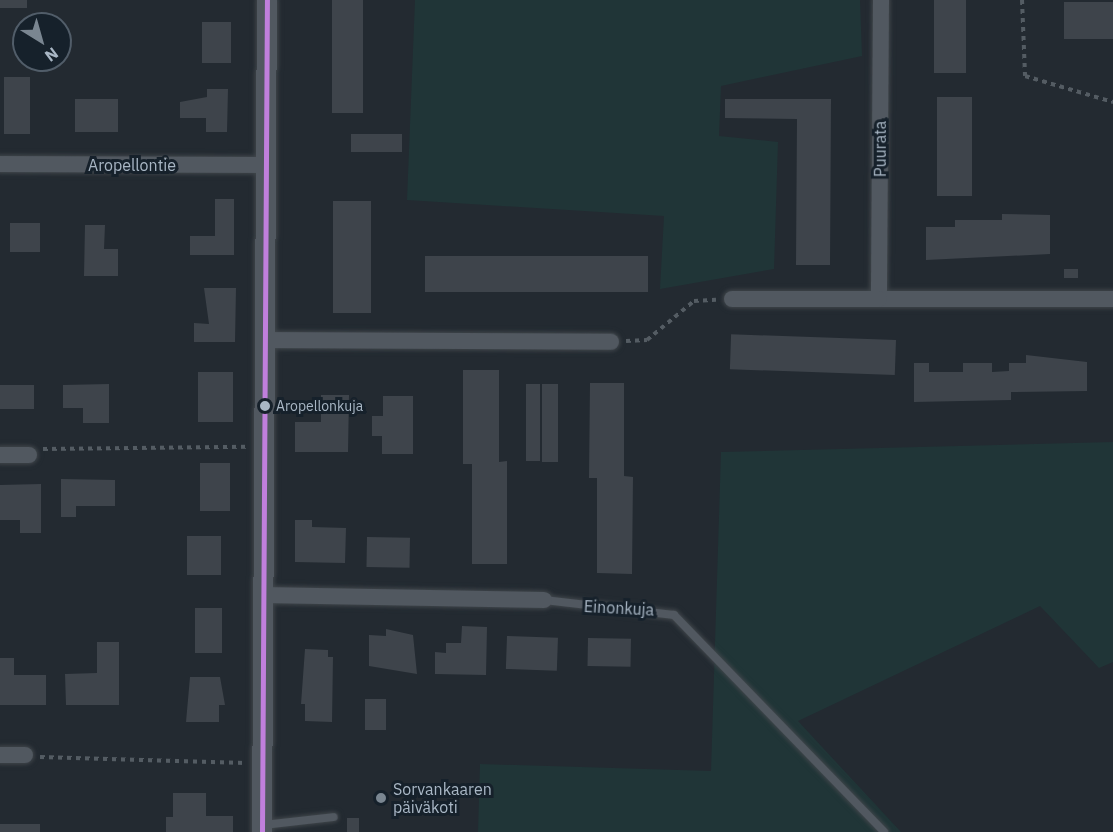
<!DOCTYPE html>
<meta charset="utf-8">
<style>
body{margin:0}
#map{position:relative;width:1113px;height:832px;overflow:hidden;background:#232a31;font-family:"IBM Plex Sans",sans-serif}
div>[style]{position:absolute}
.green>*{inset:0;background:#203537}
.building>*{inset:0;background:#3e444b;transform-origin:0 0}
.path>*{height:4px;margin-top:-2px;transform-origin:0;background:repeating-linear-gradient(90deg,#545c63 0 4.5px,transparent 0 9px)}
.roads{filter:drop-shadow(0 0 2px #3f454a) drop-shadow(0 0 2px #3f454a)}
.service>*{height:8px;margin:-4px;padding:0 4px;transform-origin:4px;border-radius:4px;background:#515860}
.minor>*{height:16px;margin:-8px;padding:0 8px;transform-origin:8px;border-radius:8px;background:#515860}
.tertiary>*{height:20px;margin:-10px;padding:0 10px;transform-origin:10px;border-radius:10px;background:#515860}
.bus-1>*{height:4.5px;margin:-2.25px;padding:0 2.25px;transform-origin:2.25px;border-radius:2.25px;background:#c07fdc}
.dots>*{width:16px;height:16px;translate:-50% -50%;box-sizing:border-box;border:3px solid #16212b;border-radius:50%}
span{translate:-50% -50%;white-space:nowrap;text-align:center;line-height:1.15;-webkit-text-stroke:6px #16212b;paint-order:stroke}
.bus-label{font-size:14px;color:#a9b7c5}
.left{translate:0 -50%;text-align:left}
.street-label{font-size:16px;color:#a9b7c5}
.poi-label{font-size:16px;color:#a9b7c5}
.north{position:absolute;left:12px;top:12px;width:60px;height:60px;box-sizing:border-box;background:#16212b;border:2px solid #515d69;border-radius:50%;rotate:143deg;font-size:16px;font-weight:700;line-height:24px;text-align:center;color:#a9b7c5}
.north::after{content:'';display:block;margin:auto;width:21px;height:27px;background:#7a8691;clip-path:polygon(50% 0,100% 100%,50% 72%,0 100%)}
</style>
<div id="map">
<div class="green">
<i style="clip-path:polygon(415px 0,860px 0,862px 56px,721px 86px,719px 136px,778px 142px,774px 269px,660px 289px,664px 216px,407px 200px)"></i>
<i style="clip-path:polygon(1113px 442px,1113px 662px,1099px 668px,1040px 606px,798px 721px,901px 832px,478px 832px,480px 764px,711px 771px,721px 452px)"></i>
</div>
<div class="building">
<i style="left:0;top:0;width:27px;height:8px"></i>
<i style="left:332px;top:0;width:31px;height:113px"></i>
<i style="left:934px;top:0;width:32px;height:73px"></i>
<i style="left:1064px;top:2px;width:49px;height:37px"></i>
<i style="left:202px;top:22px;width:29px;height:41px"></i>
<i style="left:4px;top:77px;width:26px;height:57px"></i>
<i style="clip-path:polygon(207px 89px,228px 89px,227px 132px,206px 132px,206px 118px,180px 118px,180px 102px,207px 97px)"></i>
<i style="left:937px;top:97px;width:35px;height:99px"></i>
<i style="left:75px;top:99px;width:43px;height:33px"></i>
<i style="clip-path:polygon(725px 99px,831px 99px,830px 265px,796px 265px,797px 119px,725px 118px)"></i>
<i style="left:351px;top:134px;width:51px;height:18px"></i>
<i style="clip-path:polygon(215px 199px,234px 199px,234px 255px,190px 255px,190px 236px,215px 236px)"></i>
<i style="left:333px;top:201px;width:38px;height:112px"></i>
<i style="clip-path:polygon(1002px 214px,1050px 215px,1050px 254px,926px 260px,926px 227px,955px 227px,955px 220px,1002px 220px)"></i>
<i style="left:40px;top:223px;width:29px;height:30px;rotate:90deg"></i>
<i style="clip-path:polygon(85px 225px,105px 225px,104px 249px,118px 249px,118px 276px,84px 276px)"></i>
<i style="left:425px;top:256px;width:223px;height:36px"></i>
<i style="left:1064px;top:269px;width:14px;height:9px"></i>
<i style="clip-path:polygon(204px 288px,236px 288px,235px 342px,194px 342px,194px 323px,209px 324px)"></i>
<i style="left:896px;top:340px;width:35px;height:165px;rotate:92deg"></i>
<i style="clip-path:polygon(1026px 355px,1087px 362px,1087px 391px,1011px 392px,1011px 400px,914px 402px,914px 363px,929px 363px,929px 372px,963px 372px,963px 363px,992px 363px,992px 372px,1009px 371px,1009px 363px,1026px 363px)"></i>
<i style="clip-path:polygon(463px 370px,499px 370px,499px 462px,507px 461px,507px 564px,472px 564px,472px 464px,463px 464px)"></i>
<i style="left:198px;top:372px;width:35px;height:50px"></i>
<i style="clip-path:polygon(590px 383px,624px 383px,624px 476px,633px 477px,632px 574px,597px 573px,597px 478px,589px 478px)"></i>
<i style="clip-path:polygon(109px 384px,109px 423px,83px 423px,83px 408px,63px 408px,63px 385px)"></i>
<i style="left:526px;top:384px;width:14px;height:77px"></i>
<i style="left:542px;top:384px;width:16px;height:78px"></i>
<i style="left:0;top:385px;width:34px;height:24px"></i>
<i style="clip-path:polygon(321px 395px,349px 395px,348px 452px,295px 452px,295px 422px,321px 422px)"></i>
<i style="clip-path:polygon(383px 396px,413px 396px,413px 454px,382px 454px,382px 436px,372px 436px,372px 416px,383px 416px)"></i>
<i style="left:200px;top:463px;width:30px;height:48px"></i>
<i style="clip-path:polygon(61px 479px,115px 480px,115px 506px,76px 506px,76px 517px,61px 517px)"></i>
<i style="clip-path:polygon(41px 484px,41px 533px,20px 533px,20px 520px,0 520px,0 485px)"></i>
<i style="clip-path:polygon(295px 520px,312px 520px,312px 527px,346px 528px,345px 563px,295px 562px)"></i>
<i style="left:187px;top:536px;width:34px;height:39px"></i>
<i style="left:367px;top:537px;width:43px;height:30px;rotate:1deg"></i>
<i style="left:195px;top:608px;width:27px;height:45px"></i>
<i style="clip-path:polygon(462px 626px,487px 627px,486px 675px,435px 674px,435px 652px,446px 653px,446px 643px,461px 643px)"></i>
<i style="clip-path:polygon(386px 629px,413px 635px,417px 674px,369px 666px,369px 635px,386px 636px)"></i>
<i style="left:507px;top:636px;width:51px;height:33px;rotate:2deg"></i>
<i style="left:588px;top:638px;width:43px;height:28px;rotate:1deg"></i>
<i style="clip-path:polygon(97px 642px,119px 642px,119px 705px,66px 705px,65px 674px,97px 673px)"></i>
<i style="clip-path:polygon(305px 649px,328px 650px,328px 657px,333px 657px,332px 722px,305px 721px,305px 704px,301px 704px)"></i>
<i style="clip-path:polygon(0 658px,14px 658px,14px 675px,46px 675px,46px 705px,0 705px)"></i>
<i style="clip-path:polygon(190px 677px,220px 677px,225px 705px,219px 705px,219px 722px,186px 722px)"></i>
<i style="left:365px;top:699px;width:21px;height:31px"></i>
<i style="clip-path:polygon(173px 793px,206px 793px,206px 816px,233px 816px,233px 832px,166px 832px,166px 817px,173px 817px)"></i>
<i style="left:347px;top:818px;width:12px;height:14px"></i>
<i style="left:0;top:824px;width:40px;height:8px"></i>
</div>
<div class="path">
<i style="left:1022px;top:0;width:76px;rotate:87.7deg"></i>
<i style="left:1025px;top:76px;width:92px;rotate:16.5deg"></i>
<i style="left:626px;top:341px;width:21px;rotate:-3deg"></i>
<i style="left:647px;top:340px;width:61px;rotate:-39.7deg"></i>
<i style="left:694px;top:301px;width:22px;rotate:-3deg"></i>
<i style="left:43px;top:449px;width:205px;rotate:-0.6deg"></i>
<i style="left:40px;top:757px;width:206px;rotate:1.7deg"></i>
</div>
<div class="roads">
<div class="service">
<i style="left:544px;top:600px;width:131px;rotate:6.6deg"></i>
<i style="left:674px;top:615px;width:302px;rotate:45.9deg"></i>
<i style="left:263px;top:825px;width:71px;rotate:-6.4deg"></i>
</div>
<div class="minor">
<i style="left:881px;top:0;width:299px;rotate:90.4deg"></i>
<i style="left:879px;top:299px;width:234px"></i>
<i style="left:0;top:164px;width:265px;rotate:0.2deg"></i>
<i style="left:732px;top:299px;width:147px"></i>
<i style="left:265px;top:340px;width:346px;rotate:0.3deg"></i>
<i style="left:0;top:455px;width:29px"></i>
<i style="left:262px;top:595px;width:282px;rotate:1deg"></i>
<i style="left:0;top:755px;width:25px"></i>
</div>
<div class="tertiary">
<i style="left:262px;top:832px;width:832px;rotate:-89.66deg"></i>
</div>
</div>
<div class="bus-1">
<i style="left:262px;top:832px;width:832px;rotate:-89.66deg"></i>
</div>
<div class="dots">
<i style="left:265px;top:406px;background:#a9b7c5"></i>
<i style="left:381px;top:798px;background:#7a8691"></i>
</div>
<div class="bus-label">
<span class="left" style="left:276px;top:406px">Aropellonkuja</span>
</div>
<div class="street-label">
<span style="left:880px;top:149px;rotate:-90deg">Puurata</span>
<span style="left:132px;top:165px">Aropellontie</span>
<span style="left:619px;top:608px;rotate:3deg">Einonkuja</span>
</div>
<div class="poi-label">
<span class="left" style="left:393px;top:798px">Sorvankaaren<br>päiväkoti</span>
</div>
<div class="north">N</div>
</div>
